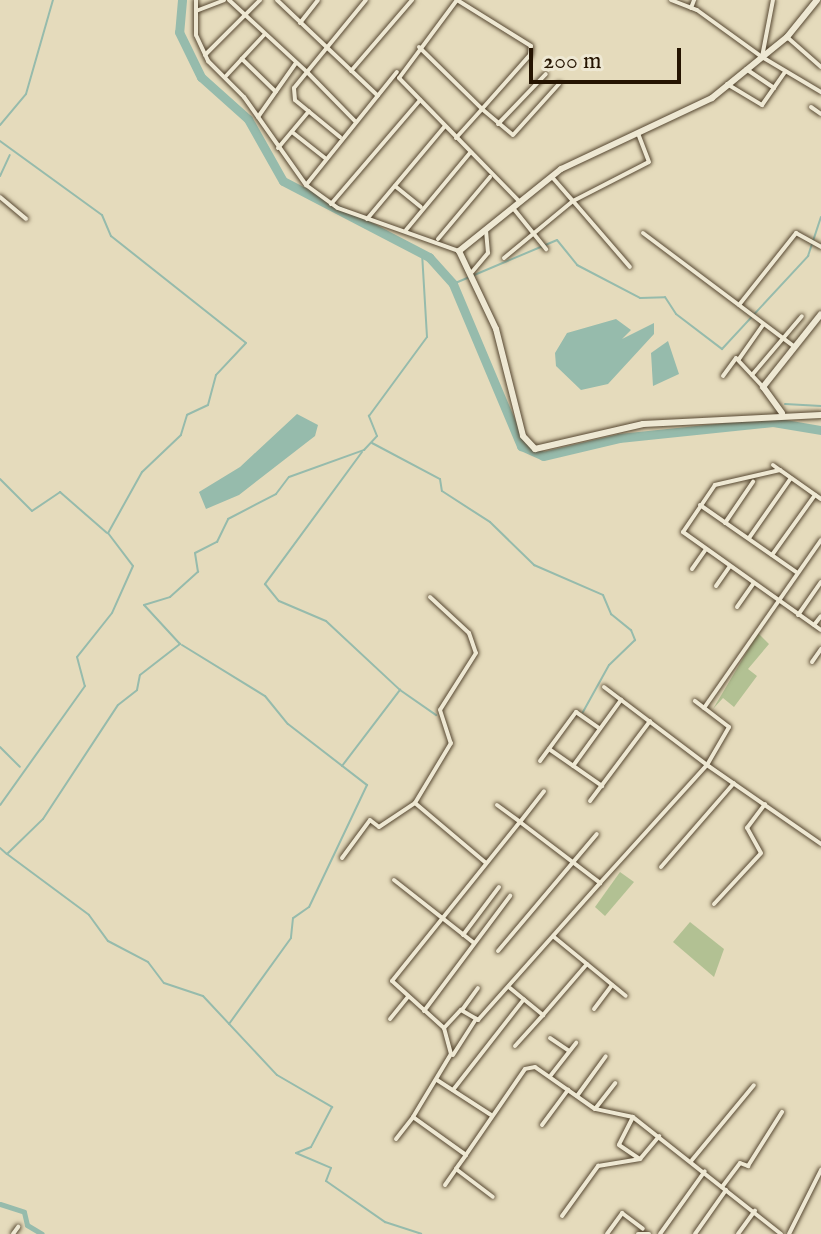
<!DOCTYPE html>
<style>
body{margin:0}
#map{position:relative;width:821px;height:1234px;overflow:hidden;background:#e5dbbc;font-family:"IM FELL English",serif}
div>[style]{position:absolute}
.green>*{inset:0;background:#b2c193}
.water>*{inset:0;background:#96bbac}
.stream>*{height:2px;margin:-1px;padding:0 1px;transform-origin:1px;border-radius:1px;background:#96bbac}
.canal>*{height:5px;margin:-2.5px;padding:0 2.5px;transform-origin:2.5px;border-radius:2.5px;background:#96bbac}
.river>*{height:9px;margin:-4.5px;padding:0 4.5px;transform-origin:4.5px;border-radius:4.5px;background:#96bbac}
.roads{filter:drop-shadow(0 0 2px #554630) drop-shadow(0 0 2px #554630)}
.street>*{height:4px;margin:-2px;padding:0 2px;transform-origin:2px;border-radius:2px;background:#eee8d3}
.secondary>*{height:6px;margin:-3px;padding:0 3px;transform-origin:3px;border-radius:3px;background:#eee8d3}
span{translate:-50% -50%;white-space:nowrap;text-align:center;line-height:1.15;-webkit-text-stroke:8px #eee8d3;paint-order:stroke}
.scale{position:absolute;left:529px;top:48px;width:152px;height:36px;box-sizing:border-box;border:4px solid #251401;border-top:0;padding-left:10px;font-size:24px;line-height:28px;white-space:nowrap;color:#251401;-webkit-text-stroke:6px #eee8d3;paint-order:stroke}
</style>
<div id="map">
<div class="green">
<i style="clip-path:polygon(758px 633px,769px 644px,748px 669px,757px 676px,734px 707px,723px 698px,713px 709px)"></i>
<i style="clip-path:polygon(620px 872px,634px 882px,605px 916px,595px 907px)"></i>
<i style="clip-path:polygon(690px 922px,724px 949px,714px 977px,673px 942px)"></i>
</div>
<div class="water">
<i style="clip-path:polygon(616px 319px,631px 330px,622px 339px,654px 323px,654px 334px,608px 384px,581px 390px,556px 366px,555px 353px,567px 333px)"></i>
<i style="clip-path:polygon(668px 341px,679px 374px,653px 386px,651px 353px)"></i>
<i style="clip-path:polygon(297px 414px,318px 425px,315px 436px,239px 495px,206px 509px,199px 492px,240px 467px)"></i>
</div>
<div class="stream">
<i style="left:0;top:125px;width:40px;rotate:-50deg"></i>
<i style="left:26px;top:94px;width:98px;rotate:-74deg"></i>
<i style="left:0;top:141px;width:126px;rotate:36deg"></i>
<i style="left:102px;top:215px;width:23px;rotate:67deg"></i>
<i style="left:111px;top:236px;width:172px;rotate:38.4deg"></i>
<i style="left:246px;top:343px;width:44px;rotate:133.2deg"></i>
<i style="left:216px;top:375px;width:31px;rotate:105deg"></i>
<i style="left:208px;top:405px;width:23px;rotate:155deg"></i>
<i style="left:187px;top:415px;width:21px;rotate:107deg"></i>
<i style="left:181px;top:435px;width:54px;rotate:136.5deg"></i>
<i style="left:142px;top:472px;width:70px;rotate:119.1deg"></i>
<i style="left:108px;top:533px;width:41px;rotate:52.9deg"></i>
<i style="left:133px;top:566px;width:51px;rotate:114.1deg"></i>
<i style="left:112px;top:613px;width:56px;rotate:128.5deg"></i>
<i style="left:77px;top:657px;width:30px;rotate:75deg"></i>
<i style="left:85px;top:686px;width:146px;rotate:125.5deg"></i>
<i style="left:0;top:176px;width:23px;rotate:-65deg"></i>
<i style="left:453px;top:284px;width:113px;rotate:-22.9deg"></i>
<i style="left:557px;top:240px;width:32px;rotate:51deg"></i>
<i style="left:577px;top:265px;width:71px;rotate:27.6deg"></i>
<i style="left:640px;top:298px;width:25px;rotate:-2deg"></i>
<i style="left:665px;top:297px;width:20px;rotate:57deg"></i>
<i style="left:676px;top:314px;width:58px;rotate:37.3deg"></i>
<i style="left:722px;top:349px;width:127px;rotate:-47.2deg"></i>
<i style="left:808px;top:256px;width:41px;rotate:-71.6deg"></i>
<i style="left:785px;top:404px;width:36px;rotate:3deg"></i>
<i style="left:372px;top:443px;width:77px;rotate:27.9deg"></i>
<i style="left:440px;top:479px;width:12px;rotate:81deg"></i>
<i style="left:442px;top:491px;width:57px;rotate:32.9deg"></i>
<i style="left:490px;top:522px;width:62px;rotate:44.3deg"></i>
<i style="left:534px;top:565px;width:75px;rotate:23.5deg"></i>
<i style="left:603px;top:595px;width:21px;rotate:67deg"></i>
<i style="left:611px;top:614px;width:26px;rotate:39deg"></i>
<i style="left:631px;top:630px;width:11px;rotate:68deg"></i>
<i style="left:635px;top:640px;width:36px;rotate:136deg"></i>
<i style="left:609px;top:665px;width:54px;rotate:119deg"></i>
<i style="left:362px;top:452px;width:164px;rotate:126.3deg"></i>
<i style="left:265px;top:584px;width:22px;rotate:51deg"></i>
<i style="left:279px;top:601px;width:51px;rotate:23.1deg"></i>
<i style="left:326px;top:621px;width:101px;rotate:43deg"></i>
<i style="left:0;top:479px;width:45px;rotate:45deg"></i>
<i style="left:32px;top:511px;width:34px;rotate:-34deg"></i>
<i style="left:60px;top:492px;width:62px;rotate:41.1deg"></i>
<i style="left:182px;top:645px;width:97px;rotate:31.6deg"></i>
<i style="left:265px;top:696px;width:36px;rotate:51deg"></i>
<i style="left:288px;top:724px;width:100px;rotate:37.7deg"></i>
<i style="left:367px;top:785px;width:135px;rotate:115.4deg"></i>
<i style="left:309px;top:907px;width:19px;rotate:145deg"></i>
<i style="left:293px;top:918px;width:20px;rotate:96deg"></i>
<i style="left:291px;top:938px;width:106px;rotate:125.8deg"></i>
<i style="left:0;top:747px;width:28px;rotate:45deg"></i>
<i style="left:342px;top:766px;width:96px;rotate:-52.7deg"></i>
<i style="left:400px;top:690px;width:44px;rotate:34.8deg"></i>
<i style="left:0;top:848px;width:9px;rotate:41deg"></i>
<i style="left:7px;top:854px;width:50px;rotate:-44.2deg"></i>
<i style="left:43px;top:819px;width:136px;rotate:-56.7deg"></i>
<i style="left:118px;top:705px;width:24px;rotate:-38deg"></i>
<i style="left:137px;top:690px;width:15px;rotate:-79deg"></i>
<i style="left:140px;top:675px;width:51px;rotate:-37.8deg"></i>
<i style="left:180px;top:644px;width:53px;rotate:-132.7deg"></i>
<i style="left:144px;top:605px;width:27px;rotate:-17deg"></i>
<i style="left:170px;top:597px;width:38px;rotate:-42deg"></i>
<i style="left:198px;top:572px;width:19px;rotate:-99deg"></i>
<i style="left:195px;top:553px;width:25px;rotate:-27deg"></i>
<i style="left:217px;top:542px;width:25px;rotate:-64deg"></i>
<i style="left:228px;top:519px;width:54px;rotate:-27.5deg"></i>
<i style="left:276px;top:494px;width:21px;rotate:-53deg"></i>
<i style="left:289px;top:477px;width:80px;rotate:-19.8deg"></i>
<i style="left:364px;top:450px;width:19px;rotate:-47deg"></i>
<i style="left:377px;top:436px;width:22px;rotate:-112deg"></i>
<i style="left:369px;top:416px;width:98px;rotate:-53.7deg"></i>
<i style="left:427px;top:337px;width:83px;rotate:-93.4deg"></i>
<i style="left:7px;top:854px;width:102px;rotate:36.6deg"></i>
<i style="left:89px;top:915px;width:32px;rotate:54deg"></i>
<i style="left:108px;top:941px;width:45px;rotate:27.7deg"></i>
<i style="left:148px;top:962px;width:26px;rotate:53deg"></i>
<i style="left:164px;top:983px;width:41px;rotate:18.4deg"></i>
<i style="left:203px;top:996px;width:108px;rotate:46.9deg"></i>
<i style="left:277px;top:1075px;width:64px;rotate:30.2deg"></i>
<i style="left:332px;top:1107px;width:45px;rotate:117.7deg"></i>
<i style="left:311px;top:1147px;width:16px;rotate:158deg"></i>
<i style="left:296px;top:1153px;width:38px;rotate:23deg"></i>
<i style="left:331px;top:1168px;width:14px;rotate:111deg"></i>
<i style="left:326px;top:1181px;width:72px;rotate:34.8deg"></i>
<i style="left:385px;top:1222px;width:38px;rotate:18deg"></i>
</div>
<div class="canal">
<i style="left:0;top:1204px;width:25px;rotate:18deg"></i>
<i style="left:24px;top:1212px;width:13px;rotate:77deg"></i>
<i style="left:27px;top:1225px;width:17px;rotate:31deg"></i>
</div>
<div class="river">
<i style="left:182px;top:0;width:32px;rotate:95deg"></i>
<i style="left:179px;top:32px;width:50px;rotate:63.9deg"></i>
<i style="left:201px;top:77px;width:63px;rotate:41.8deg"></i>
<i style="left:248px;top:119px;width:71px;rotate:60.6deg"></i>
<i style="left:283px;top:181px;width:165px;rotate:27.5deg"></i>
<i style="left:429px;top:257px;width:36px;rotate:48deg"></i>
<i style="left:453px;top:284px;width:176px;rotate:67.2deg"></i>
<i style="left:521px;top:446px;width:24px;rotate:24deg"></i>
<i style="left:543px;top:456px;width:78px;rotate:-13.3deg"></i>
<i style="left:619px;top:438px;width:155px;rotate:-5.9deg"></i>
<i style="left:773px;top:422px;width:49px;rotate:9.5deg"></i>
</div>
<div class="roads">
<div class="street">
<i style="left:196px;top:0;width:35px;rotate:90deg"></i>
<i style="left:196px;top:35px;width:29px;rotate:65deg"></i>
<i style="left:208px;top:61px;width:51px;rotate:45deg"></i>
<i style="left:244px;top:97px;width:108px;rotate:54.8deg"></i>
<i style="left:306px;top:185px;width:39px;rotate:36deg"></i>
<i style="left:338px;top:208px;width:128px;rotate:19.6deg"></i>
<i style="left:229px;top:0;width:106px;rotate:42.7deg"></i>
<i style="left:307px;top:72px;width:93px;rotate:-50.7deg"></i>
<i style="left:277px;top:0;width:139px;rotate:43.5deg"></i>
<i style="left:457px;top:0;width:97px;rotate:126.6deg"></i>
<i style="left:399px;top:78px;width:173px;rotate:45.7deg"></i>
<i style="left:671px;top:0;width:28px;rotate:21deg"></i>
<i style="left:697px;top:10px;width:80px;rotate:35.9deg"></i>
<i style="left:762px;top:57px;width:58px;rotate:-79.1deg"></i>
<i style="left:691px;top:8px;width:9px;rotate:-69deg"></i>
<i style="left:196px;top:11px;width:30px;rotate:-21deg"></i>
<i style="left:300px;top:23px;width:29px;rotate:-52deg"></i>
<i style="left:264px;top:35px;width:33px;rotate:133deg"></i>
<i style="left:242px;top:59px;width:47px;rotate:44.1deg"></i>
<i style="left:787px;top:37px;width:45px;rotate:41.4deg"></i>
<i style="left:419px;top:47px;width:88px;rotate:44.5deg"></i>
<i style="left:482px;top:109px;width:72px;rotate:-48.4deg"></i>
<i style="left:530px;top:55px;width:9px;rotate:-84deg"></i>
<i style="left:531px;top:46px;width:87px;rotate:-148.1deg"></i>
<i style="left:205px;top:55px;width:78px;rotate:-45deg"></i>
<i style="left:762px;top:57px;width:69px;rotate:30.7deg"></i>
<i style="left:746px;top:69px;width:34px;rotate:34deg"></i>
<i style="left:351px;top:71px;width:94px;rotate:-49.3deg"></i>
<i style="left:226px;top:76px;width:23px;rotate:-47deg"></i>
<i style="left:727px;top:84px;width:41px;rotate:31deg"></i>
<i style="left:762px;top:105px;width:40px;rotate:-55.1deg"></i>
<i style="left:811px;top:107px;width:12px;rotate:35deg"></i>
<i style="left:258px;top:117px;width:66px;rotate:-54.9deg"></i>
<i style="left:498px;top:124px;width:69px;rotate:-46.2deg"></i>
<i style="left:292px;top:132px;width:42px;rotate:38.2deg"></i>
<i style="left:340px;top:137px;width:58px;rotate:-140.6deg"></i>
<i style="left:295px;top:100px;width:12px;rotate:-95deg"></i>
<i style="left:294px;top:88px;width:21px;rotate:-51deg"></i>
<i style="left:307px;top:72px;width:69px;rotate:45.6deg"></i>
<i style="left:456px;top:138px;width:39px;rotate:-48deg"></i>
<i style="left:482px;top:109px;width:40px;rotate:40deg"></i>
<i style="left:513px;top:135px;width:69px;rotate:-48deg"></i>
<i style="left:278px;top:148px;width:48px;rotate:-50deg"></i>
<i style="left:552px;top:177px;width:32px;rotate:49deg"></i>
<i style="left:573px;top:201px;width:85px;rotate:-27.2deg"></i>
<i style="left:649px;top:162px;width:30px;rotate:-111deg"></i>
<i style="left:306px;top:185px;width:145px;rotate:-51.2deg"></i>
<i style="left:395px;top:186px;width:33px;rotate:39deg"></i>
<i style="left:0;top:197px;width:34px;rotate:40deg"></i>
<i style="left:331px;top:204px;width:137px;rotate:-49.4deg"></i>
<i style="left:513px;top:208px;width:53px;rotate:51.2deg"></i>
<i style="left:367px;top:219px;width:121px;rotate:-50deg"></i>
<i style="left:406px;top:230px;width:100px;rotate:-50.3deg"></i>
<i style="left:643px;top:233px;width:190px;rotate:36.9deg"></i>
<i style="left:438px;top:239px;width:81px;rotate:-50deg"></i>
<i style="left:504px;top:258px;width:89px;rotate:-39.6deg"></i>
<i style="left:573px;top:201px;width:87px;rotate:49.2deg"></i>
<i style="left:472px;top:272px;width:25px;rotate:-50deg"></i>
<i style="left:488px;top:253px;width:23px;rotate:-95deg"></i>
<i style="left:739px;top:305px;width:92px;rotate:-51.6deg"></i>
<i style="left:796px;top:233px;width:29px;rotate:29deg"></i>
<i style="left:739px;top:359px;width:42px;rotate:-54.8deg"></i>
<i style="left:752px;top:375px;width:77px;rotate:-49.7deg"></i>
<i style="left:723px;top:376px;width:22px;rotate:-54deg"></i>
<i style="left:736px;top:358px;width:40px;rotate:47deg"></i>
<i style="left:773px;top:465px;width:9px;rotate:36deg"></i>
<i style="left:821px;top:499px;width:50px;rotate:-144.7deg"></i>
<i style="left:780px;top:470px;width:67px;rotate:167deg"></i>
<i style="left:715px;top:485px;width:57px;rotate:124.2deg"></i>
<i style="left:683px;top:532px;width:169px;rotate:35.4deg"></i>
<i style="left:700px;top:505px;width:117px;rotate:34.9deg"></i>
<i style="left:725px;top:523px;width:50px;rotate:-55.7deg"></i>
<i style="left:749px;top:538px;width:73px;rotate:-55deg"></i>
<i style="left:772px;top:555px;width:74px;rotate:-54.4deg"></i>
<i style="left:692px;top:569px;width:24px;rotate:-55deg"></i>
<i style="left:716px;top:586px;width:24px;rotate:-55deg"></i>
<i style="left:430px;top:597px;width:53px;rotate:42.7deg"></i>
<i style="left:469px;top:633px;width:21px;rotate:71deg"></i>
<i style="left:476px;top:653px;width:67px;rotate:122.3deg"></i>
<i style="left:440px;top:710px;width:35px;rotate:72deg"></i>
<i style="left:451px;top:743px;width:70px;rotate:121deg"></i>
<i style="left:415px;top:803px;width:93px;rotate:40.2deg"></i>
<i style="left:737px;top:607px;width:29px;rotate:-55deg"></i>
<i style="left:798px;top:615px;width:40px;rotate:-55.1deg"></i>
<i style="left:814px;top:625px;width:11px;rotate:-52deg"></i>
<i style="left:812px;top:662px;width:16px;rotate:-55deg"></i>
<i style="left:604px;top:687px;width:129px;rotate:37.1deg"></i>
<i style="left:707px;top:765px;width:44px;rotate:-59.9deg"></i>
<i style="left:729px;top:727px;width:43px;rotate:-142.6deg"></i>
<i style="left:704px;top:708px;width:205px;rotate:-55.1deg"></i>
<i style="left:549px;top:749px;width:65px;rotate:34.9deg"></i>
<i style="left:540px;top:761px;width:61px;rotate:-53.7deg"></i>
<i style="left:576px;top:712px;width:29px;rotate:35deg"></i>
<i style="left:573px;top:766px;width:82px;rotate:-54deg"></i>
<i style="left:590px;top:801px;width:100px;rotate:-53.1deg"></i>
<i style="left:497px;top:805px;width:29px;rotate:36deg"></i>
<i style="left:520px;top:822px;width:39px;rotate:-52deg"></i>
<i style="left:342px;top:858px;width:47px;rotate:-53.6deg"></i>
<i style="left:370px;top:820px;width:11px;rotate:38deg"></i>
<i style="left:379px;top:827px;width:43px;rotate:-33.7deg"></i>
<i style="left:661px;top:867px;width:111px;rotate:-49deg"></i>
<i style="left:394px;top:880px;width:102px;rotate:38.2deg"></i>
<i style="left:714px;top:904px;width:69px;rotate:-47.3deg"></i>
<i style="left:761px;top:853px;width:29px;rotate:-119deg"></i>
<i style="left:747px;top:828px;width:30px;rotate:-53deg"></i>
<i style="left:463px;top:935px;width:60px;rotate:-53.1deg"></i>
<i style="left:498px;top:951px;width:153px;rotate:-49.8deg"></i>
<i style="left:587px;top:964px;width:50px;rotate:39.4deg"></i>
<i style="left:510px;top:988px;width:43px;rotate:39.3deg"></i>
<i style="left:543px;top:1015px;width:67px;rotate:-49.2deg"></i>
<i style="left:587px;top:964px;width:43px;rotate:-140.7deg"></i>
<i style="left:594px;top:1009px;width:30px;rotate:-53deg"></i>
<i style="left:462px;top:1010px;width:27px;rotate:-54deg"></i>
<i style="left:424px;top:1011px;width:144px;rotate:-53.2deg"></i>
<i style="left:390px;top:1019px;width:28px;rotate:-51deg"></i>
<i style="left:444px;top:1028px;width:25px;rotate:-47deg"></i>
<i style="left:461px;top:1010px;width:20px;rotate:30deg"></i>
<i style="left:478px;top:1020px;width:183px;rotate:-48.3deg"></i>
<i style="left:550px;top:1038px;width:23px;rotate:34deg"></i>
<i style="left:515px;top:1046px;width:42px;rotate:-47.9deg"></i>
<i style="left:453px;top:1055px;width:43px;rotate:-57.4deg"></i>
<i style="left:551px;top:1075px;width:41px;rotate:-52deg"></i>
<i style="left:437px;top:1080px;width:64px;rotate:32.9deg"></i>
<i style="left:453px;top:1090px;width:115px;rotate:-52deg"></i>
<i style="left:577px;top:1096px;width:49px;rotate:-54.1deg"></i>
<i style="left:595px;top:1109px;width:33px;rotate:-52deg"></i>
<i style="left:633px;top:1117px;width:31px;rotate:117deg"></i>
<i style="left:619px;top:1145px;width:25px;rotate:34deg"></i>
<i style="left:640px;top:1159px;width:30px;rotate:-50deg"></i>
<i style="left:542px;top:1125px;width:44px;rotate:-53.4deg"></i>
<i style="left:396px;top:1139px;width:28px;rotate:-52deg"></i>
<i style="left:466px;top:1155px;width:17px;rotate:126deg"></i>
<i style="left:456px;top:1169px;width:46px;rotate:37.1deg"></i>
<i style="left:692px;top:1160px;width:97px;rotate:-50.4deg"></i>
<i style="left:445px;top:1185px;width:19px;rotate:-55deg"></i>
<i style="left:722px;top:1187px;width:30px;rotate:-53deg"></i>
<i style="left:740px;top:1163px;width:9px;rotate:21deg"></i>
<i style="left:748px;top:1166px;width:64px;rotate:-57.8deg"></i>
<i style="left:562px;top:1216px;width:62px;rotate:-54.2deg"></i>
<i style="left:598px;top:1166px;width:43px;rotate:-9.5deg"></i>
<i style="left:13px;top:1234px;width:9px;rotate:-54deg"></i>
<i style="left:607px;top:1234px;width:26px;rotate:-54deg"></i>
<i style="left:622px;top:1213px;width:26px;rotate:37deg"></i>
<i style="left:638px;top:1234px;width:11px"></i>
<i style="left:660px;top:1234px;width:77px;rotate:-54.5deg"></i>
<i style="left:695px;top:1234px;width:54px;rotate:-54.8deg"></i>
<i style="left:738px;top:1234px;width:29px;rotate:-54deg"></i>
<i style="left:781px;top:1234px;width:189px;rotate:-141.7deg"></i>
<i style="left:633px;top:1117px;width:39px;rotate:-168deg"></i>
<i style="left:595px;top:1109px;width:73px;rotate:-145deg"></i>
<i style="left:535px;top:1067px;width:10px;rotate:169deg"></i>
<i style="left:525px;top:1069px;width:104px;rotate:124.5deg"></i>
<i style="left:466px;top:1155px;width:65px;rotate:-144.4deg"></i>
<i style="left:413px;top:1117px;width:74px;rotate:-58.9deg"></i>
<i style="left:451px;top:1054px;width:27px;rotate:-105deg"></i>
<i style="left:444px;top:1028px;width:70px;rotate:-137.9deg"></i>
<i style="left:392px;top:981px;width:204px;rotate:-51.2deg"></i>
<i style="left:520px;top:822px;width:101px;rotate:37.3deg"></i>
<i style="left:600px;top:883px;width:159px;rotate:-47.8deg"></i>
<i style="left:707px;top:765px;width:139px;rotate:34.7deg"></i>
<i style="left:789px;top:1234px;width:72px;rotate:-63.4deg"></i>
</div>
<div class="secondary">
<i style="left:817px;top:0;width:48px;rotate:129deg"></i>
<i style="left:787px;top:37px;width:97px;rotate:140.9deg"></i>
<i style="left:712px;top:98px;width:167px;rotate:154.8deg"></i>
<i style="left:561px;top:169px;width:131px;rotate:141.2deg"></i>
<i style="left:459px;top:251px;width:86px;rotate:64.6deg"></i>
<i style="left:496px;top:329px;width:110px;rotate:75.8deg"></i>
<i style="left:523px;top:436px;width:18px;rotate:47deg"></i>
<i style="left:535px;top:449px;width:111px;rotate:-13deg"></i>
<i style="left:643px;top:424px;width:178px;rotate:-2.9deg"></i>
<i style="left:782px;top:413px;width:32px;rotate:-126deg"></i>
<i style="left:763px;top:387px;width:93px;rotate:-51.5deg"></i>
</div>
</div>
<div class="scale">200 m</div>
</div>
